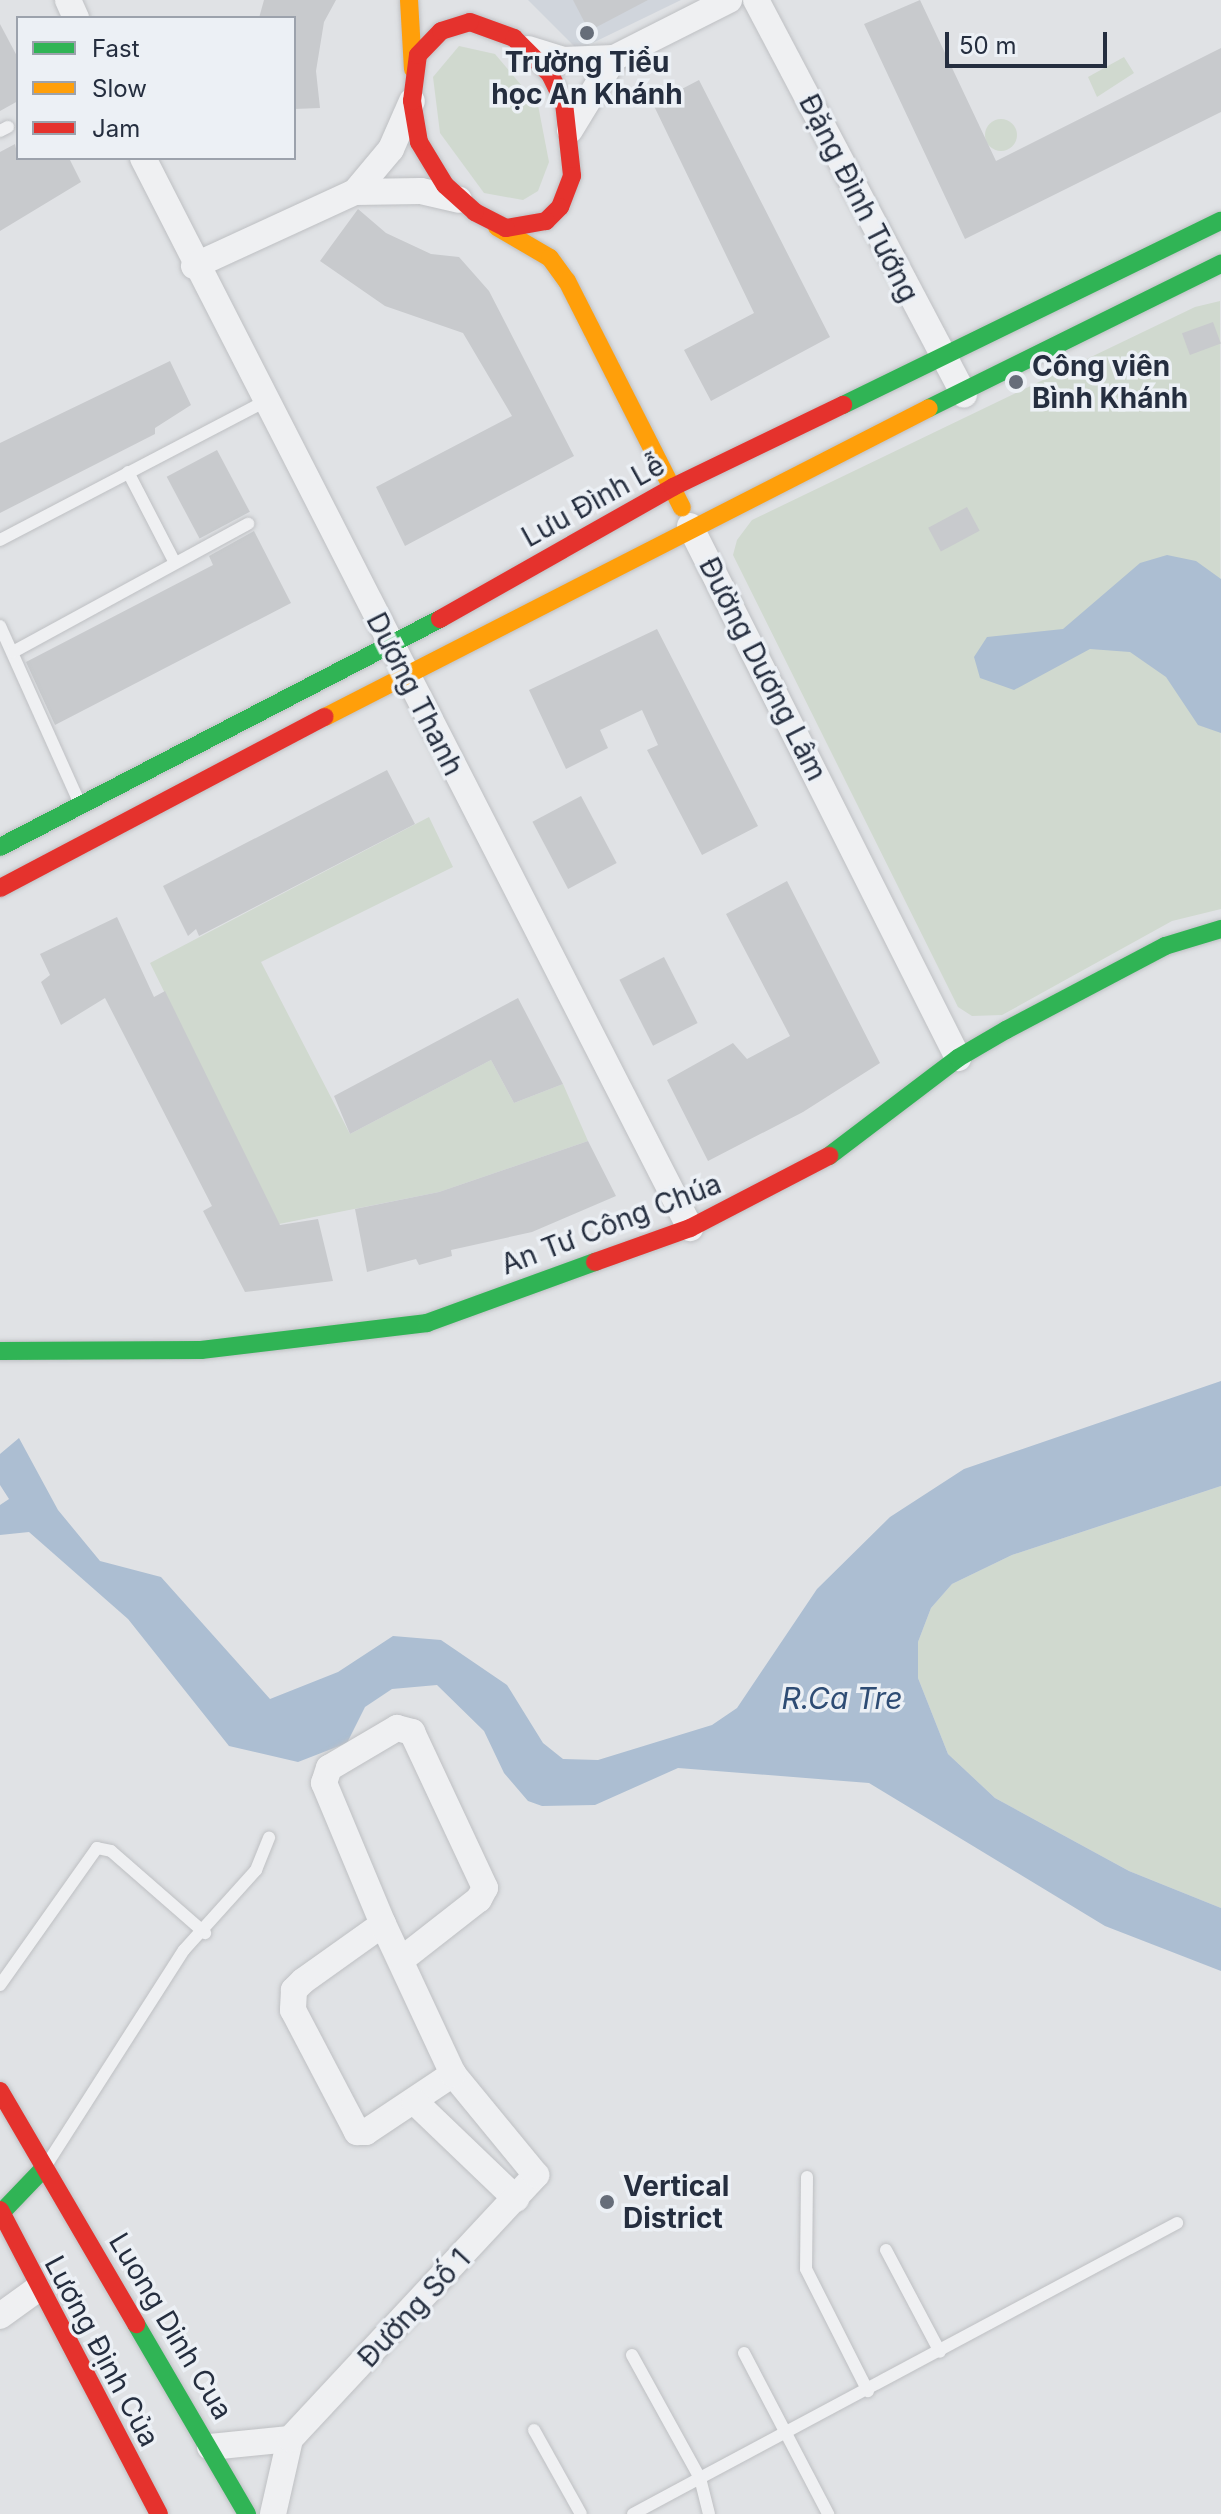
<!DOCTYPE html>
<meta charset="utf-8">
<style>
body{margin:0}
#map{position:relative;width:1221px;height:2514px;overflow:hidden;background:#e0e2e5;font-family:Inter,sans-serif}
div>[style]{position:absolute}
.built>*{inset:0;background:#d0d5dc}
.green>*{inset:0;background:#d0d9cf}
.round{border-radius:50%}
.water>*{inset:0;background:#acbed2}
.building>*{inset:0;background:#c8cacd;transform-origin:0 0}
.roads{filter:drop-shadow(0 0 2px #bec0c3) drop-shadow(0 0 2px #bec0c3)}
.lane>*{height:12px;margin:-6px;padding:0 6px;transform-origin:6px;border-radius:6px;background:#eff0f2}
.street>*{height:26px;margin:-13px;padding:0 13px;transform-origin:13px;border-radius:13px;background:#eff0f2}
.fast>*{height:18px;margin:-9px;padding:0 9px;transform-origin:9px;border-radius:9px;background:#30b455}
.slow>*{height:18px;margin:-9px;padding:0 9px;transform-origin:9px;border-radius:9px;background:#ff9f0a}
.jam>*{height:18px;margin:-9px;padding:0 9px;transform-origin:9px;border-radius:9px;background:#e5322d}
.dots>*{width:22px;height:22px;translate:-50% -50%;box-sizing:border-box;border:4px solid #ecf0f5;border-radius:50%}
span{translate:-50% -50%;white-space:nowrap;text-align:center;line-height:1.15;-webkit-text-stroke:7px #ecf0f5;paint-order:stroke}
.poi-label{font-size:28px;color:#252e3f;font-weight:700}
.left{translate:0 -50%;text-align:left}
.street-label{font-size:28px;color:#252e3f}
.water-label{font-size:30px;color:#2e4c74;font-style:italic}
.legend{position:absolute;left:16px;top:16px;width:280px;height:144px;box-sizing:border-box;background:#ecf0f5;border:2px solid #9ca2ac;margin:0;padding:10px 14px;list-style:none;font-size:24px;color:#252e3f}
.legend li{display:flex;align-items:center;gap:16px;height:40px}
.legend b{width:40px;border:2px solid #9ca2ac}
.scale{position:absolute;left:945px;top:32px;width:162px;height:36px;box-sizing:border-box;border:4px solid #252e3f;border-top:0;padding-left:10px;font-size:24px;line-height:28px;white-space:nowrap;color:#252e3f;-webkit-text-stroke:6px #ecf0f5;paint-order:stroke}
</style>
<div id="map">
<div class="built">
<i style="clip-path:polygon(528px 0,681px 0,578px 50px)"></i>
</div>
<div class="green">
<i style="clip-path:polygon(459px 46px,495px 54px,538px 105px,549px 162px,538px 191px,523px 200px,484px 193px,440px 133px,433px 77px)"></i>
<i style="clip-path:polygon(1124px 57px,1134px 73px,1097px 97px,1088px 77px)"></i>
<i class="round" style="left:985px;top:119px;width:32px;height:32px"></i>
<i style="clip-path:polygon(1220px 301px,1221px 909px,1172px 921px,1002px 1015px,972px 1016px,958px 1007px,733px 555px,737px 540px,752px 520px,1195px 307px)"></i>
<i style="clip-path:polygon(429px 817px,453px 867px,261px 962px,350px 1134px,491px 1060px,514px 1103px,563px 1084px,588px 1141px,439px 1192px,279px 1224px,150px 963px)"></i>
<i style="clip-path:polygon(1221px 1486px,1221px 1908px,1129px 1871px,995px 1798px,948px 1754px,918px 1678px,918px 1642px,931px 1608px,952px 1584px,1012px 1555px)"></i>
</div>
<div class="water">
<i style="clip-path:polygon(1167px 555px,1196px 561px,1221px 579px,1221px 733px,1198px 725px,1166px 677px,1130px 652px,1090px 649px,1014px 690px,980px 678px,974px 657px,987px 637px,1063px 629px,1140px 563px)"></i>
<i style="clip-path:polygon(1221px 1381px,1221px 1486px,1012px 1555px,952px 1584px,931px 1608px,918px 1642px,918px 1678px,948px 1754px,995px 1798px,1129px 1871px,1221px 1908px,1221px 1971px,1105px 1926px,869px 1783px,678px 1768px,595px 1805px,542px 1806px,528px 1801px,504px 1773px,484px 1731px,437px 1685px,392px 1689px,365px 1707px,347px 1743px,298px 1762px,229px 1746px,128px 1619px,29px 1532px,0 1535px,0 1505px,9px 1499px,0 1485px,0 1454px,19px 1438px,58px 1510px,100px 1561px,161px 1577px,270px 1699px,338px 1672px,393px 1636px,441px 1640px,507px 1685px,543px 1743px,563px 1759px,598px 1760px,712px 1725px,737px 1708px,817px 1589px,890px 1517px,964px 1469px)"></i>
</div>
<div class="building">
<i style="clip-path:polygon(264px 0,336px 0,324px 22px,316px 71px,320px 108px,294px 109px,294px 18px,259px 18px)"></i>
<i style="clip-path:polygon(573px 0,648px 0,589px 31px)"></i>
<i style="clip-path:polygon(920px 0,996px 161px,1221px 48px,1221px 112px,965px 239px,864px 24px)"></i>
<i style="clip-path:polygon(0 24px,18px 58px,18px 101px,0 111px)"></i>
<i style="clip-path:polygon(699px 80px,830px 337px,711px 401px,684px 350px,754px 313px,653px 104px)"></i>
<i style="clip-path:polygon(15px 144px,18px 158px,69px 158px,81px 182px,0 231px,0 152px)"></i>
<i style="clip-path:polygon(358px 209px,386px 233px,431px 254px,459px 257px,489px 291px,574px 456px,405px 546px,376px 487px,512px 416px,463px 333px,385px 306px,320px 261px)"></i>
<i style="left:1213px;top:322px;width:23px;height:33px;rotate:70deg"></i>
<i style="clip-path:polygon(170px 361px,191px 405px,155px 428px,155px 434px,0 513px,0 443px)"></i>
<i style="left:217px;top:450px;width:70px;height:57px;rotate:62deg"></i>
<i style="left:967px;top:507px;width:27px;height:44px;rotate:62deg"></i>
<i style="clip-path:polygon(254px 531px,291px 603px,55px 725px,26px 662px,213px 565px,209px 556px)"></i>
<i style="clip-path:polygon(657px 629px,758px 826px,702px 855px,647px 750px,658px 745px,642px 710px,600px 730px,608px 748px,566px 769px,529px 690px)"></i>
<i style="clip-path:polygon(387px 770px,415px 824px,199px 936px,196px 929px,188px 936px,163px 886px)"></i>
<i style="left:581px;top:796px;width:76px;height:55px;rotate:62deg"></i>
<i style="clip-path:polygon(787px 881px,880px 1063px,803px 1112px,708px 1161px,667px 1080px,733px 1043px,747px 1059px,790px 1036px,726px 914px)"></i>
<i style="clip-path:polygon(117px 917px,154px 997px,165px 991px,280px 1225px,318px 1219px,333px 1281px,245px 1292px,203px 1211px,212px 1206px,105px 998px,61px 1025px,41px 982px,50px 975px,40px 954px)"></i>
<i style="left:664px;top:957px;width:74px;height:50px;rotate:63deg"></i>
<i style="clip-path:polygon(518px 998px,563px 1084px,514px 1103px,491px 1060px,350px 1134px,334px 1096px)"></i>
<i style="clip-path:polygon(588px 1141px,616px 1196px,532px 1232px,451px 1250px,452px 1256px,419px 1265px,416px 1259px,367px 1272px,355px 1209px,439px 1192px)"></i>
</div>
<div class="roads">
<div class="lane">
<i style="left:0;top:131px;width:9px;rotate:-27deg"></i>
<i style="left:128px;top:472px;width:100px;rotate:62.7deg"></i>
<i style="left:0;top:540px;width:298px;rotate:-27.6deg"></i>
<i style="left:0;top:626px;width:193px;rotate:65.8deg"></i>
<i style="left:13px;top:652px;width:268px;rotate:-28.6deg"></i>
<i style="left:0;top:1985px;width:168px;rotate:-54.7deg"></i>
<i style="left:97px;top:1848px;width:14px;rotate:12deg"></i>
<i style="left:111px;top:1851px;width:125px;rotate:41.1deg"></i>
<i style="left:47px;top:2164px;width:254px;rotate:-57.4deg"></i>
<i style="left:184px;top:1950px;width:108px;rotate:-48deg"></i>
<i style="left:256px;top:1870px;width:35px;rotate:-68deg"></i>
<i style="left:807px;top:2177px;width:92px;rotate:90.6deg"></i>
<i style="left:806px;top:2269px;width:137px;rotate:63.1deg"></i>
<i style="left:886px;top:2250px;width:115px;rotate:62.1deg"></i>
<i style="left:744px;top:2353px;width:182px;rotate:62.4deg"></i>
<i style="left:632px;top:2355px;width:141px;rotate:61.1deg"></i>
<i style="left:700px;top:2478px;width:76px;rotate:151.8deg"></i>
<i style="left:534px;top:2430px;width:96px;rotate:60.8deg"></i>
<i style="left:709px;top:2514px;width:37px;rotate:-104deg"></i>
<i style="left:700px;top:2478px;width:541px;rotate:-28.13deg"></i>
</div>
<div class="street">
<i style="left:68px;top:0;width:20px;rotate:66deg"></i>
<i style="left:756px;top:0;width:446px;rotate:62.2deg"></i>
<i style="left:528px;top:49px;width:37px;rotate:17deg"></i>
<i style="left:563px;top:60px;width:51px;rotate:-2.2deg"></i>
<i style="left:614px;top:58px;width:129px;rotate:-26.8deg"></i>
<i style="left:570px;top:130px;width:84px;rotate:-58.6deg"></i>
<i style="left:143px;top:158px;width:1202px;rotate:62.92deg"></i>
<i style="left:355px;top:192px;width:56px;rotate:-50.1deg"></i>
<i style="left:391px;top:149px;width:52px;rotate:-66.4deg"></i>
<i style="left:194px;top:266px;width:177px;rotate:-24.7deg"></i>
<i style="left:355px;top:192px;width:66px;rotate:-0.9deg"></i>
<i style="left:421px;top:191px;width:39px;rotate:13deg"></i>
<i style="left:690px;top:526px;width:596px;rotate:63.26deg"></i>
<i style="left:383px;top:1924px;width:98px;rotate:144.5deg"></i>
<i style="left:303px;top:1981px;width:13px;rotate:135deg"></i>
<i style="left:294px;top:1990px;width:20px;rotate:93deg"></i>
<i style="left:293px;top:2010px;width:138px;rotate:62.3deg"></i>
<i style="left:357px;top:2132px;width:9px"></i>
<i style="left:366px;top:2132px;width:105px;rotate:-33.7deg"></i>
<i style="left:415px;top:2102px;width:140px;rotate:43.8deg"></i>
<i style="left:0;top:2316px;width:44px;rotate:-35.8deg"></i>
<i style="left:210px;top:2447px;width:80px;rotate:-5.7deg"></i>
<i style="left:273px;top:2514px;width:77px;rotate:-77.2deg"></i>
<i style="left:290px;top:2439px;width:361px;rotate:-47deg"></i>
<i style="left:536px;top:2175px;width:131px;rotate:-129.4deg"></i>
<i style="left:453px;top:2074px;width:166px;rotate:-115deg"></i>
<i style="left:383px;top:1924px;width:153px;rotate:-112.7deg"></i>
<i style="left:324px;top:1783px;width:16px;rotate:-72deg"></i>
<i style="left:329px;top:1768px;width:79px;rotate:-30.5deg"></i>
<i style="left:397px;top:1728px;width:16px;rotate:15deg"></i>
<i style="left:412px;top:1732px;width:172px;rotate:64.9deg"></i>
<i style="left:485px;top:1888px;width:13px;rotate:119deg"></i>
<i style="left:479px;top:1899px;width:99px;rotate:142deg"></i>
</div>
<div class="fast">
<i style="left:843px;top:405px;width:420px;rotate:-26deg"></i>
<i style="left:929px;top:408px;width:326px;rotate:-26.3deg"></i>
<i style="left:0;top:847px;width:496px;rotate:-27.4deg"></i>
<i style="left:829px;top:1156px;width:162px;rotate:-37.2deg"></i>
<i style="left:958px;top:1058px;width:56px;rotate:-30.3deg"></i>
<i style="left:1006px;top:1030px;width:180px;rotate:-27.8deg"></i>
<i style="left:1165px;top:946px;width:59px;rotate:-16.9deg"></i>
<i style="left:0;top:1351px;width:201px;rotate:-0.3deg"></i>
<i style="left:201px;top:1350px;width:228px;rotate:-6.8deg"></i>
<i style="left:427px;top:1323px;width:179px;rotate:-20deg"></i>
<i style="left:1px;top:2213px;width:62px;rotate:-46.3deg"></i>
<i style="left:136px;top:2324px;width:220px;rotate:59.7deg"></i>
</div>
<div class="slow">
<i style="left:409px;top:0;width:69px;rotate:86.7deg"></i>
<i style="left:497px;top:227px;width:61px;rotate:30.3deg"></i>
<i style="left:550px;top:258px;width:29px;rotate:54deg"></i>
<i style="left:567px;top:281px;width:254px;rotate:63.1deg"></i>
<i style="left:325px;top:717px;width:678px;rotate:-27.09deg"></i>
</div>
<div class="jam">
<i style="left:470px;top:22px;width:47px;rotate:20deg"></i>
<i style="left:514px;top:38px;width:51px;rotate:45deg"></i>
<i style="left:550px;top:74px;width:32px;rotate:64deg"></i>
<i style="left:564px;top:103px;width:73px;rotate:83.7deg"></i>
<i style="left:572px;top:176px;width:33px;rotate:111deg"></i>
<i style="left:560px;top:207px;width:20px;rotate:135deg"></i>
<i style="left:546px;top:221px;width:41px;rotate:170.1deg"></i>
<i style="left:506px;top:228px;width:35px;rotate:-153deg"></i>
<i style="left:475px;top:212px;width:40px;rotate:-138deg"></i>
<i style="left:445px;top:185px;width:50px;rotate:-121.2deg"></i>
<i style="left:419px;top:142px;width:42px;rotate:-99.7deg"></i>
<i style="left:412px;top:101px;width:46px;rotate:-82.6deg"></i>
<i style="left:418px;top:55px;width:33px;rotate:-46deg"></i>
<i style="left:441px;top:31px;width:30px;rotate:-17deg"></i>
<i style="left:440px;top:619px;width:268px;rotate:-29.5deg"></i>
<i style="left:673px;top:487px;width:189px;rotate:-25.8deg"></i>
<i style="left:0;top:888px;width:367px;rotate:-27.8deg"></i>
<i style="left:595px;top:1262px;width:101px;rotate:-19.7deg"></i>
<i style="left:690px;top:1228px;width:157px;rotate:-27.4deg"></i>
<i style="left:0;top:2091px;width:270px;rotate:59.7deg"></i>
<i style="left:0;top:2210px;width:343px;rotate:62.4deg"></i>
</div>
</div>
<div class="dots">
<i style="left:587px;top:33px;background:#666d79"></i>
<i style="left:1016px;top:382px;background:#666d79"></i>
<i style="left:607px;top:2202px;background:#666d79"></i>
</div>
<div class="poi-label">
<span style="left:587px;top:78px">Trường Tiểu<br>học An Khánh</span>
<span class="left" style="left:1032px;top:382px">Công viên<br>Bình Khánh</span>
<span class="left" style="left:623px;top:2202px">Vertical<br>District</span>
</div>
<div class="street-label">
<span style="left:859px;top:198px;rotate:63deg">Đặng Đình Tướng</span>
<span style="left:593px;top:501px;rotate:-29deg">Lưu Đình Lễ</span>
<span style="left:763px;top:669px;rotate:63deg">Đường Dương Lâm</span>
<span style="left:415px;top:694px;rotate:63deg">Dương Thanh</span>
<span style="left:611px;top:1224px;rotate:-21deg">An Tư Công Chúa</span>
<span style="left:414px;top:2308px;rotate:-47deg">Đường Số 1</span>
<span style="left:171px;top:2326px;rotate:59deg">Luong Dinh Cua</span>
<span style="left:102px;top:2351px;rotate:62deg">Lương Định Của</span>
</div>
<div class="water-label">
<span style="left:842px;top:1698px">R.Ca Tre</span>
</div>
<ul class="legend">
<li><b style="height:10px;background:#30b455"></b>Fast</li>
<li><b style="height:10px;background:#ff9f0a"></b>Slow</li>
<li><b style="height:10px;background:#e5322d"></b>Jam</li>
</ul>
<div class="scale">50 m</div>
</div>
